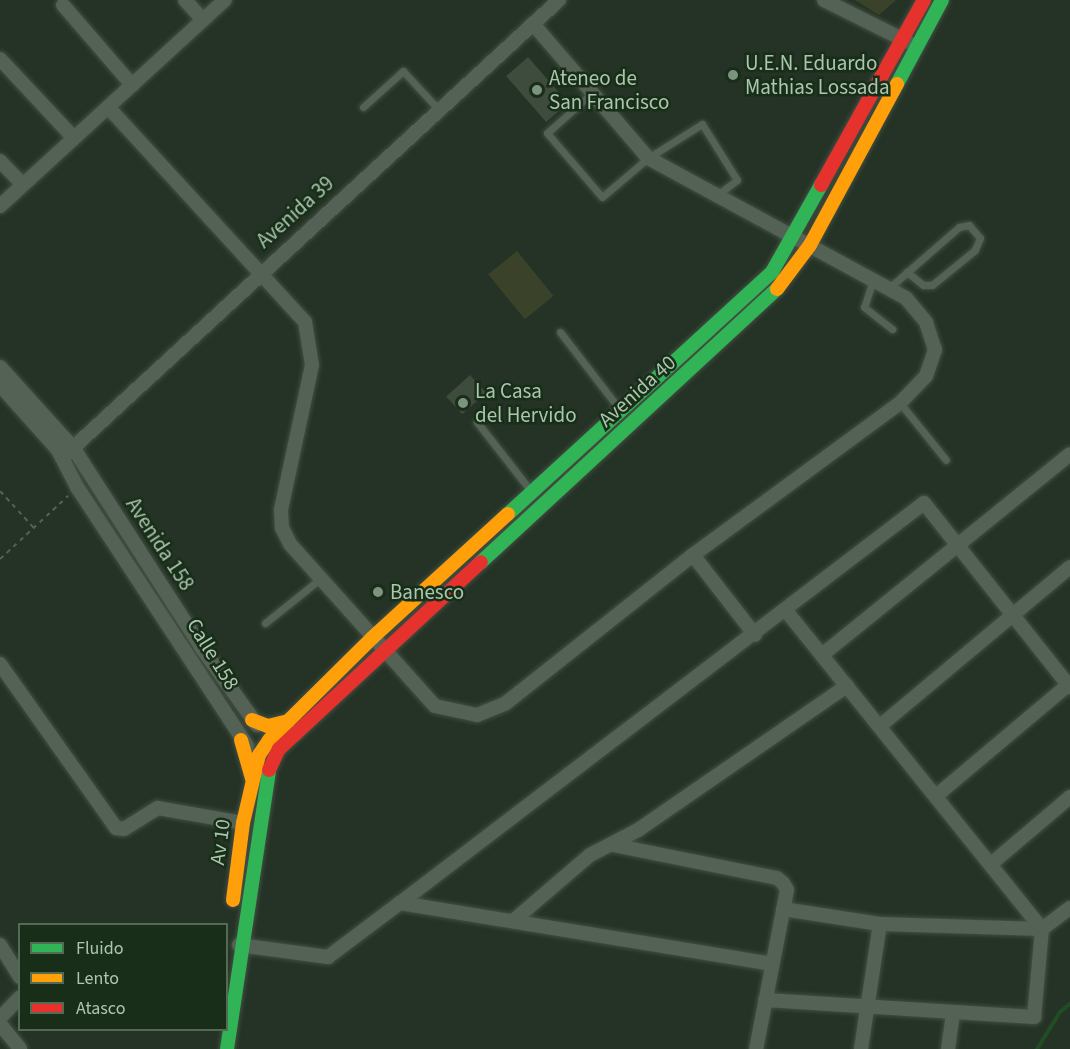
<!DOCTYPE html>
<style>
body{margin:0}
#map{position:relative;width:1070px;height:1049px;overflow:hidden;background:#243325;font-family:"Source Sans 3",sans-serif}
div>[style]{position:absolute}
.green>*{inset:0;background:#3a432a;transform-origin:0 0}
.stream>*{height:4px;margin:-2px;padding:0 2px;transform-origin:2px;border-radius:2px;background:#224c24}
.building>*{inset:0;background:#3e4c3e;transform-origin:0 0}
.path>*{height:2px;margin-top:-1px;transform-origin:0;background:repeating-linear-gradient(90deg,#566154 0 4.5px,transparent 0 9px)}
.roads{filter:drop-shadow(0 0 2px #424e43) drop-shadow(0 0 2px #424e43)}
.lane>*{height:7px;margin:-3.5px;padding:0 3.5px;transform-origin:3.5px;border-radius:3.5px;background:#546255}
.street>*{height:14px;margin:-7px;padding:0 7px;transform-origin:7px;border-radius:7px;background:#546255}
.fast>*{height:14px;margin:-7px;padding:0 7px;transform-origin:7px;border-radius:7px;background:#30b455}
.slow>*{height:14px;margin:-7px;padding:0 7px;transform-origin:7px;border-radius:7px;background:#ff9f0a}
.jam>*{height:14px;margin:-7px;padding:0 7px;transform-origin:7px;border-radius:7px;background:#e5322d}
.dots>*{width:16px;height:16px;translate:-50% -50%;box-sizing:border-box;border:3px solid #182e19;border-radius:50%}
span{translate:-50% -50%;white-space:nowrap;text-align:center;line-height:1.15;-webkit-text-stroke:5px #182e19;paint-order:stroke}
.poi-label{font-size:21px;color:#acc6ae}
.left{translate:0 -50%;text-align:left}
.street-label{font-size:21px;color:#acc6ae}
.legend{position:absolute;left:18px;top:923px;width:210px;height:108px;box-sizing:border-box;background:#182e19;border:2px solid #536b55;margin:0;padding:8px 10px;list-style:none;font-size:18px;color:#acc6ae}
.legend li{display:flex;align-items:center;gap:12px;height:30px}
.legend b{width:30px;border:2px solid #536b55}
</style>
<div id="map">
<div class="green">
<i style="clip-path:polygon(855px 0,896px 0,879px 15px)"></i>
<i style="left:517px;top:251px;width:58px;height:37px;rotate:51deg"></i>
</div>
<div class="stream">
<i style="left:1037px;top:1049px;width:44px;rotate:-58.1deg"></i>
<i style="left:1060px;top:1012px;width:13px;rotate:-39deg"></i>
</div>
<div class="building">
<i style="left:528px;top:57px;width:61px;height:29px;rotate:49deg"></i>
<i style="left:470px;top:375px;width:24px;height:32px;rotate:48deg"></i>
</div>
<div class="path">
<i style="left:0;top:491px;width:50px;rotate:47.4deg"></i>
<i style="left:0;top:559px;width:93px;rotate:-42.8deg"></i>
</div>
<div class="roads">
<div class="lane">
<i style="left:592px;top:93px;width:60px;rotate:138.4deg"></i>
<i style="left:547px;top:133px;width:84px;rotate:49.3deg"></i>
<i style="left:602px;top:197px;width:60px;rotate:-40.3deg"></i>
<i style="left:648px;top:158px;width:64px;rotate:-32.2deg"></i>
<i style="left:702px;top:124px;width:66px;rotate:58deg"></i>
<i style="left:737px;top:180px;width:25px;rotate:143deg"></i>
<i style="left:363px;top:107px;width:54px;rotate:-42deg"></i>
<i style="left:403px;top:71px;width:53px;rotate:47.3deg"></i>
<i style="left:873px;top:280px;width:28px;rotate:108deg"></i>
<i style="left:864px;top:307px;width:36px;rotate:38deg"></i>
<i style="left:889px;top:288px;width:93px;rotate:-41.1deg"></i>
<i style="left:959px;top:227px;width:10px;rotate:-11deg"></i>
<i style="left:969px;top:225px;width:17px;rotate:50deg"></i>
<i style="left:980px;top:238px;width:13px;rotate:113deg"></i>
<i style="left:975px;top:250px;width:55px;rotate:140.9deg"></i>
<i style="left:932px;top:285px;width:9px;rotate:180deg"></i>
<i style="left:923px;top:285px;width:21px;rotate:-141deg"></i>
<i style="left:560px;top:332px;width:98px;rotate:52.4deg"></i>
<i style="left:900px;top:403px;width:73px;rotate:51.1deg"></i>
<i style="left:477px;top:422px;width:88px;rotate:52deg"></i>
<i style="left:265px;top:623px;width:70px;rotate:-38.7deg"></i>
</div>
<div class="street">
<i style="left:185px;top:0;width:27px;rotate:48deg"></i>
<i style="left:824px;top:0;width:94px;rotate:26.6deg"></i>
<i style="left:63px;top:5px;width:106px;rotate:49.2deg"></i>
<i style="left:0;top:59px;width:108px;rotate:46.9deg"></i>
<i style="left:108px;top:107px;width:292px;rotate:47.5deg"></i>
<i style="left:305px;top:322px;width:44px;rotate:80.8deg"></i>
<i style="left:312px;top:365px;width:148px;rotate:102.1deg"></i>
<i style="left:281px;top:510px;width:18px;rotate:87deg"></i>
<i style="left:282px;top:528px;width:18px;rotate:63deg"></i>
<i style="left:290px;top:544px;width:217px;rotate:48.2deg"></i>
<i style="left:435px;top:706px;width:43px;rotate:12.1deg"></i>
<i style="left:477px;top:715px;width:31px;rotate:-22deg"></i>
<i style="left:506px;top:703px;width:238px;rotate:-38.4deg"></i>
<i style="left:693px;top:555px;width:257px;rotate:-36.3deg"></i>
<i style="left:900px;top:403px;width:37px;rotate:-46deg"></i>
<i style="left:926px;top:376px;width:28px;rotate:-71deg"></i>
<i style="left:935px;top:350px;width:29px;rotate:-108deg"></i>
<i style="left:926px;top:322px;width:31px;rotate:-130deg"></i>
<i style="left:906px;top:298px;width:294px;rotate:-151.5deg"></i>
<i style="left:648px;top:158px;width:177px;rotate:-130.6deg"></i>
<i style="left:0;top:161px;width:33px;rotate:46deg"></i>
<i style="left:0;top:206px;width:305px;rotate:-42.5deg"></i>
<i style="left:0;top:367px;width:110px;rotate:47.9deg"></i>
<i style="left:74px;top:449px;width:235px;rotate:57.3deg"></i>
<i style="left:201px;top:647px;width:96px;rotate:54.3deg"></i>
<i style="left:0;top:385px;width:87px;rotate:48.3deg"></i>
<i style="left:58px;top:450px;width:42px;rotate:62.8deg"></i>
<i style="left:77px;top:487px;width:310px;rotate:56.7deg"></i>
<i style="left:62px;top:458px;width:676px;rotate:-42.66deg"></i>
<i style="left:693px;top:555px;width:101px;rotate:52.2deg"></i>
<i style="left:822px;top:655px;width:319px;rotate:-39deg"></i>
<i style="left:0;top:664px;width:201px;rotate:54.7deg"></i>
<i style="left:116px;top:828px;width:8px;rotate:7deg"></i>
<i style="left:124px;top:829px;width:40px;rotate:-32deg"></i>
<i style="left:158px;top:808px;width:86px;rotate:10deg"></i>
<i style="left:880px;top:726px;width:248px;rotate:-39.9deg"></i>
<i style="left:936px;top:796px;width:175px;rotate:-40.1deg"></i>
<i style="left:613px;top:845px;width:167px;rotate:11.4deg"></i>
<i style="left:777px;top:878px;width:8px;rotate:40deg"></i>
<i style="left:783px;top:883px;width:8px;rotate:60deg"></i>
<i style="left:787px;top:890px;width:162px;rotate:101deg"></i>
<i style="left:991px;top:864px;width:104px;rotate:-40.3deg"></i>
<i style="left:400px;top:903px;width:659px;rotate:-37.36deg"></i>
<i style="left:924px;top:503px;width:235px;rotate:51.6deg"></i>
<i style="left:783px;top:909px;width:98px;rotate:8.8deg"></i>
<i style="left:880px;top:924px;width:162px;rotate:1.8deg"></i>
<i style="left:1042px;top:929px;width:408px;rotate:-128.8deg"></i>
<i style="left:513px;top:921px;width:101px;rotate:-40.6deg"></i>
<i style="left:590px;top:855px;width:54px;rotate:-27.5deg"></i>
<i style="left:638px;top:830px;width:254px;rotate:-34.6deg"></i>
<i style="left:0;top:945px;width:38px;rotate:58deg"></i>
<i style="left:239px;top:945px;width:90px;rotate:7.7deg"></i>
<i style="left:328px;top:957px;width:90px;rotate:-36.9deg"></i>
<i style="left:400px;top:903px;width:376px;rotate:9.3deg"></i>
<i style="left:765px;top:1000px;width:270px;rotate:3.6deg"></i>
<i style="left:1034px;top:1017px;width:88px;rotate:-84.8deg"></i>
<i style="left:1042px;top:929px;width:35px;rotate:-37deg"></i>
<i style="left:0;top:1018px;width:29px;rotate:-46deg"></i>
<i style="left:0;top:1024px;width:32px;rotate:51deg"></i>
<i style="left:861px;top:1049px;width:126px;rotate:-81.4deg"></i>
<i style="left:948px;top:1049px;width:36px;rotate:-82deg"></i>
</div>
<div class="fast">
<i style="left:897px;top:84px;width:95px;rotate:-61.8deg"></i>
<i style="left:508px;top:514px;width:358px;rotate:-42.5deg"></i>
<i style="left:772px;top:272px;width:100px;rotate:-60.6deg"></i>
<i style="left:481px;top:562px;width:403px;rotate:-42.7deg"></i>
<i style="left:227px;top:1049px;width:282px;rotate:-81.4deg"></i>
</div>
<div class="slow">
<i style="left:777px;top:289px;width:55px;rotate:-53.1deg"></i>
<i style="left:810px;top:245px;width:183px;rotate:-61.6deg"></i>
<i style="left:252px;top:720px;width:17px;rotate:21deg"></i>
<i style="left:268px;top:726px;width:21px;rotate:-14deg"></i>
<i style="left:241px;top:740px;width:40px;rotate:74deg"></i>
<i style="left:233px;top:900px;width:78px;rotate:-82.6deg"></i>
<i style="left:243px;top:823px;width:70px;rotate:-76.8deg"></i>
<i style="left:259px;top:755px;width:18px;rotate:-56deg"></i>
<i style="left:269px;top:740px;width:145px;rotate:-44.7deg"></i>
<i style="left:372px;top:638px;width:184px;rotate:-42.4deg"></i>
</div>
<div class="jam">
<i style="left:821px;top:185px;width:212px;rotate:-60.9deg"></i>
<i style="left:269px;top:770px;width:23px;rotate:-65deg"></i>
<i style="left:279px;top:749px;width:275px;rotate:-42.8deg"></i>
</div>
</div>
<div class="dots">
<i style="left:733px;top:75px;background:#7c937e"></i>
<i style="left:537px;top:90px;background:#7c937e"></i>
<i style="left:463px;top:403px;background:#7c937e"></i>
<i style="left:378px;top:592px;background:#7c937e"></i>
</div>
<div class="poi-label">
<span class="left" style="left:745px;top:75px">U.E.N. Eduardo<br>Mathias Lossada</span>
<span class="left" style="left:549px;top:90px">Ateneo de<br>San Francisco</span>
<span class="left" style="left:475px;top:403px">La Casa<br>del Hervido</span>
<span class="left" style="left:390px;top:592px">Banesco</span>
</div>
<div class="street-label">
<span style="left:295px;top:212px;rotate:-42deg">Avenida 39</span>
<span style="left:637px;top:391px;rotate:-42deg">Avenida 40</span>
<span style="left:160px;top:544px;rotate:57deg">Avenida 158</span>
<span style="left:213px;top:654px;rotate:58deg">Calle 158</span>
<span style="left:220px;top:842px;rotate:-82deg">Av 10</span>
</div>
<ul class="legend">
<li><b style="height:8px;background:#30b455"></b>Fluido</li>
<li><b style="height:8px;background:#ff9f0a"></b>Lento</li>
<li><b style="height:8px;background:#e5322d"></b>Atasco</li>
</ul>
</div>
